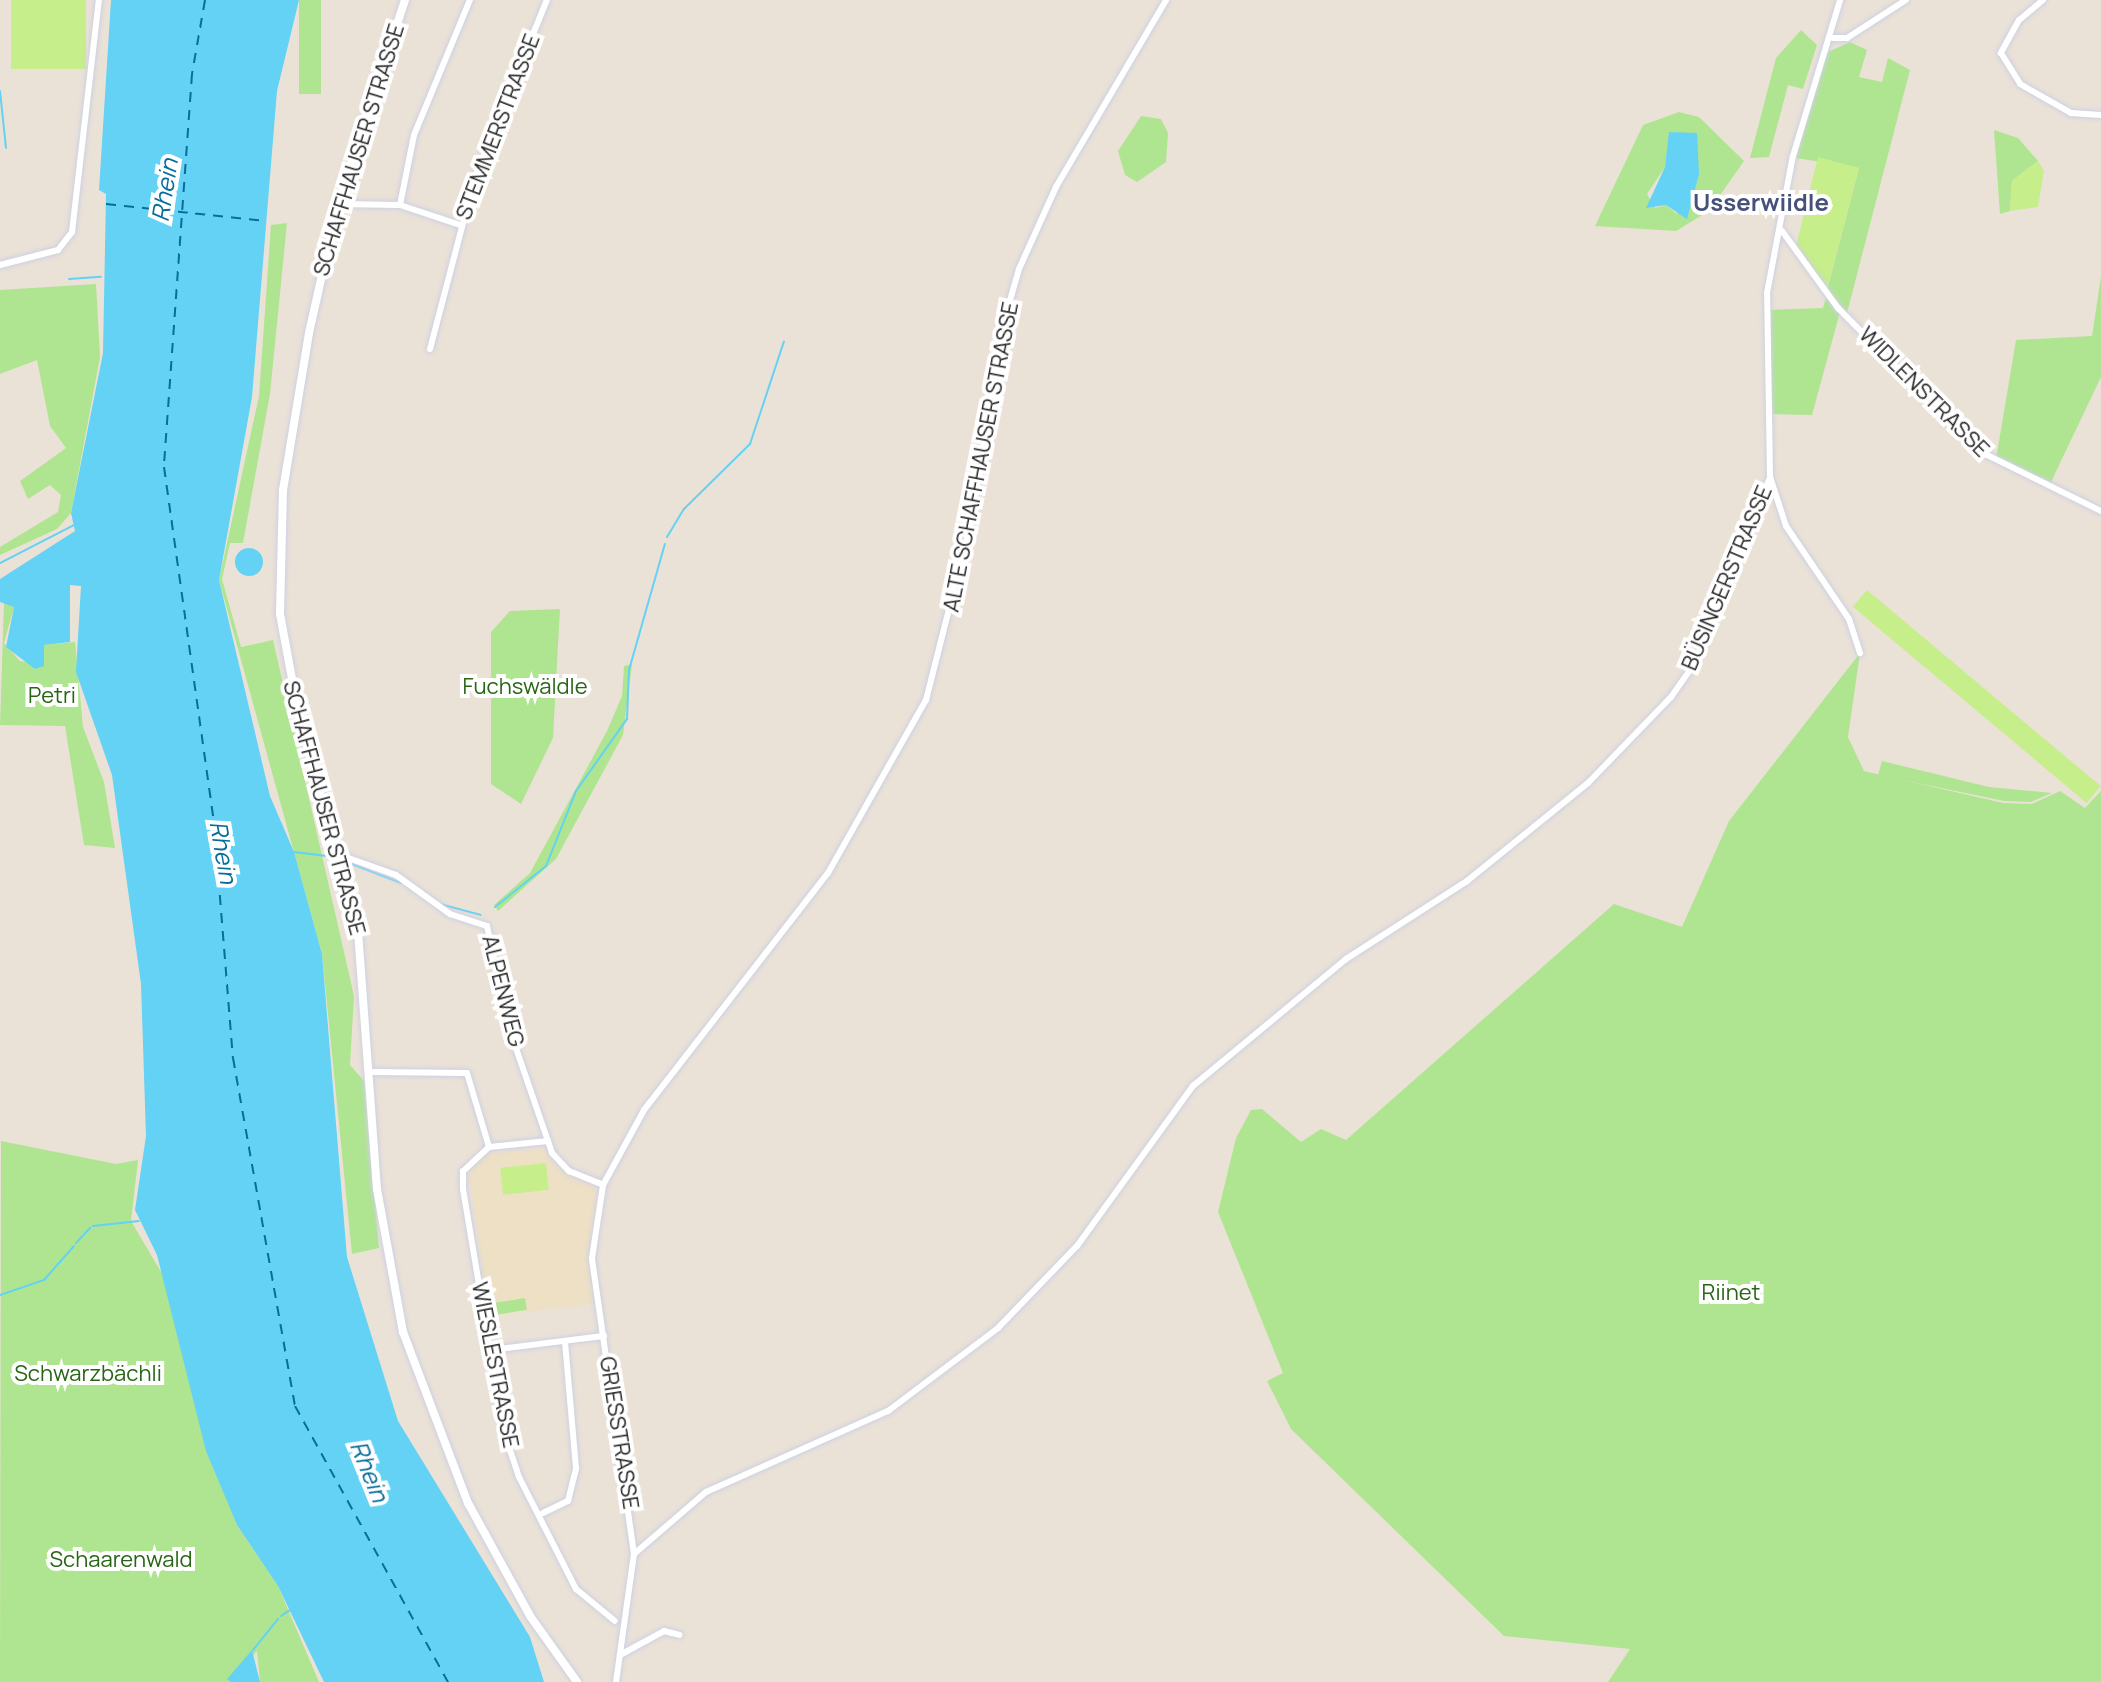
<!DOCTYPE html>
<meta charset="utf-8">
<style>
body{margin:0}
#map{position:relative;width:2101px;height:1682px;overflow:hidden;background:#ebe2d7;font-family:Manrope,sans-serif}
div>[style]{position:absolute}
.education>*{inset:0;background:#eee0c5}
.green>*{inset:0;background:#afe590;transform-origin:0 0}
.pitch>*{inset:0;background:#c6ee8b;transform-origin:0 0}
.water>*{inset:0;background:#63d2f4}
.round{border-radius:50%}
.stream>*{height:2px;margin:-1px;padding:0 1px;transform-origin:1px;border-radius:1px;background:#63d2f4}
.ferry>*{height:2px;margin-top:-1px;transform-origin:0;background:repeating-linear-gradient(90deg,#066d9c 0 10px,transparent 0 18px)}
.roads{filter:drop-shadow(0 0 2px #cdd1e2) drop-shadow(0 0 2px #cdd1e2)}
.minor>*{height:6px;margin:-3px;padding:0 3px;transform-origin:3px;border-radius:3px;background:#fff}
.secondary>*{height:8px;margin:-4px;padding:0 4px;transform-origin:4px;border-radius:4px;background:#fff}
span{translate:-50% -50%;white-space:nowrap;text-align:center;line-height:1.15;-webkit-text-stroke:8px #fff;paint-order:stroke}
.street-label{font-size:22px;color:#272727}
.park-label{font-size:22px;color:#286615}
.water-label{font-size:24px;color:#066d9c;font-style:italic}
.neighbourhood-label{font-size:24px;color:#46517a;font-weight:700}
</style>
<div id="map">
<div class="education">
<i style="clip-path:polygon(545px 1149px,557px 1168px,595px 1187px,594px 1304px,489px 1316px,468px 1167px,485px 1154px)"></i>
</div>
<div class="green">
<i style="left:299px;top:0;width:22px;height:94px"></i>
<i style="clip-path:polygon(1801px 30px,1817px 45px,1803px 89px,1788px 85px,1769px 157px,1750px 158px,1776px 58px)"></i>
<i style="clip-path:polygon(1850px 42px,1867px 50px,1859px 77px,1882px 82px,1888px 58px,1910px 70px,1847px 313px,1827px 290px,1859px 168px,1796px 158px,1826px 53px)"></i>
<i style="clip-path:polygon(evenodd,1679px 112px,1699px 117px,1744px 161px,1709px 211px,1676px 231px,1595px 226px,1643px 125px,1679px 112px,1670px 132px,1677px 214px,1666px 205px,1655px 208px,1647px 194px,1665px 167px,1670px 132px)"></i>
<i style="clip-path:polygon(1141px 116px,1161px 119px,1168px 133px,1166px 162px,1137px 182px,1125px 175px,1118px 151px)"></i>
<i style="clip-path:polygon(1994px 130px,2018px 138px,2038px 161px,2012px 181px,2010px 211px,2000px 214px)"></i>
<i style="clip-path:polygon(287px 223px,270px 394px,243px 543px,230px 543px,222px 579px,241px 647px,273px 640px,354px 996px,350px 1065px,364px 1081px,379px 1248px,352px 1254px,322px 954px,219px 580px,259px 396px,271px 225px)"></i>
<i style="clip-path:polygon(2101px 276px,2101px 377px,2051px 482px,1996px 459px,2016px 340px,2092px 336px)"></i>
<i style="clip-path:polygon(96px 284px,100px 357px,71px 513px,57px 529px,0 555px,0 547px,58px 512px,61px 495px,50px 485px,28px 499px,20px 481px,66px 448px,50px 426px,37px 360px,0 374px,0 290px)"></i>
<i style="clip-path:polygon(1826px 298px,1840px 312px,1812px 415px,1773px 414px,1767px 310px,1823px 308px)"></i>
<i style="clip-path:polygon(4px 601px,14px 607px,4px 643px,20px 661px,44px 664px,44px 645px,75px 642px,83px 727px,104px 782px,115px 848px,84px 845px,65px 726px,0 725px)"></i>
<i style="clip-path:polygon(560px 609px,553px 738px,521px 804px,491px 784px,491px 632px,510px 611px)"></i>
<i style="clip-path:polygon(1860px 653px,1848px 737px,1864px 771px,2003px 803px,2032px 804px,2060px 791px,2085px 808px,2101px 791px,2101px 1682px,1608px 1682px,1630px 1649px,1504px 1636px,1291px 1429px,1267px 1381px,1283px 1373px,1218px 1212px,1236px 1138px,1251px 1110px,1262px 1109px,1301px 1142px,1321px 1129px,1346px 1140px,1614px 904px,1682px 927px,1729px 821px)"></i>
<i style="clip-path:polygon(632px 664px,623px 735px,556px 859px,498px 911px,494px 905px,530px 873px,607px 731px,622px 696px,624px 666px)"></i>
<i style="clip-path:polygon(1882px 761px,1989px 787px,2052px 793px,2031px 802px,2004px 801px,1878px 775px)"></i>
<i style="clip-path:polygon(1px 1141px,116px 1164px,138px 1160px,131px 1221px,164px 1277px,205px 1445px,237px 1525px,278px 1586px,319px 1682px,260px 1682px,257px 1651px,231px 1682px,0 1682px)"></i>
<i style="left:525px;top:1298px;width:12px;height:31px;rotate:81deg"></i>
</div>
<div class="pitch">
<i style="left:11px;top:0;width:75px;height:69px"></i>
<i style="clip-path:polygon(1818px 157px,1859px 168px,1827px 289px,1796px 246px)"></i>
<i style="clip-path:polygon(2038px 161px,2044px 171px,2038px 207px,2010px 211px,2012px 181px)"></i>
<i style="left:1867px;top:590px;width:305px;height:22px;rotate:40deg"></i>
<i style="left:546px;top:1163px;width:27px;height:46px;rotate:84deg"></i>
</div>
<div class="water">
<i style="clip-path:polygon(111px 0,299px 0,277px 91px,252px 397px,219px 580px,270px 796px,294px 852px,322px 954px,347px 1257px,398px 1421px,530px 1637px,544px 1682px,324px 1682px,278px 1586px,237px 1525px,206px 1451px,157px 1255px,135px 1210px,146px 1136px,141px 984px,112px 775px,76px 672px,81px 586px,70px 585px,70px 642px,44px 645px,44px 666px,35px 669px,6px 647px,14px 607px,0 602px,0 579px,75px 531px,71px 513px,103px 353px,106px 194px,99px 190px)"></i>
<i style="clip-path:polygon(1669px 132px,1697px 133px,1699px 174px,1687px 219px,1666px 205px,1646px 208px,1665px 167px)"></i>
<i class="round" style="left:235px;top:548px;width:28px;height:28px"></i>
<i style="clip-path:polygon(252px 1650px,260px 1682px,231px 1682px,227px 1679px)"></i>
</div>
<div class="stream">
<i style="left:0;top:91px;width:57px;rotate:84deg"></i>
<i style="left:69px;top:279px;width:32px;rotate:-4deg"></i>
<i style="left:667px;top:537px;width:33px;rotate:-59deg"></i>
<i style="left:684px;top:509px;width:93px;rotate:-44.6deg"></i>
<i style="left:750px;top:444px;width:108px;rotate:-71.7deg"></i>
<i style="left:0;top:563px;width:83px;rotate:-27.2deg"></i>
<i style="left:294px;top:852px;width:33px;rotate:7deg"></i>
<i style="left:349px;top:863px;width:56px;rotate:21deg"></i>
<i style="left:440px;top:904px;width:42px;rotate:15deg"></i>
<i style="left:495px;top:907px;width:65px;rotate:-38.8deg"></i>
<i style="left:546px;top:866px;width:81px;rotate:-68.2deg"></i>
<i style="left:576px;top:791px;width:88px;rotate:-54.7deg"></i>
<i style="left:627px;top:719px;width:49px;rotate:-87.7deg"></i>
<i style="left:629px;top:670px;width:131px;rotate:-74.1deg"></i>
<i style="left:93px;top:1226px;width:46px;rotate:-6.2deg"></i>
<i style="left:76px;top:1243px;width:21px;rotate:-47deg"></i>
<i style="left:0;top:1295px;width:46px;rotate:-18.8deg"></i>
<i style="left:44px;top:1280px;width:45px;rotate:-48.6deg"></i>
<i style="left:281px;top:1616px;width:11px;rotate:-34deg"></i>
<i style="left:253px;top:1650px;width:40px;rotate:-51deg"></i>
</div>
<div class="ferry">
<i style="left:205px;top:0;width:75px;rotate:100deg"></i>
<i style="left:192px;top:74px;width:394px;rotate:94.1deg"></i>
<i style="left:164px;top:467px;width:359px;rotate:82deg"></i>
<i style="left:214px;top:823px;width:236px;rotate:85.4deg"></i>
<i style="left:233px;top:1058px;width:353px;rotate:79.9deg"></i>
<i style="left:295px;top:1406px;width:316px;rotate:61deg"></i>
<i style="left:106px;top:204px;width:161px;rotate:6.1deg"></i>
</div>
<div class="roads">
<div class="minor">
<i style="left:2043px;top:0;width:31px;rotate:140deg"></i>
<i style="left:2019px;top:20px;width:38px;rotate:119deg"></i>
<i style="left:2001px;top:53px;width:36px;rotate:58deg"></i>
<i style="left:2020px;top:84px;width:59px;rotate:29.6deg"></i>
<i style="left:2071px;top:113px;width:30px;rotate:4deg"></i>
<i style="left:1833px;top:38px;width:14px"></i>
<i style="left:1847px;top:38px;width:70px;rotate:-32.8deg"></i>
<i style="left:338px;top:204px;width:62px;rotate:0.9deg"></i>
<i style="left:400px;top:205px;width:63px;rotate:18.4deg"></i>
<i style="left:400px;top:205px;width:71px;rotate:-78.7deg"></i>
<i style="left:414px;top:135px;width:146px;rotate:-67.5deg"></i>
<i style="left:1782px;top:231px;width:95px;rotate:54deg"></i>
<i style="left:1838px;top:308px;width:201px;rotate:45.4deg"></i>
<i style="left:1979px;top:451px;width:136px;rotate:26.2deg"></i>
<i style="left:0;top:265px;width:60px;rotate:-14.5deg"></i>
<i style="left:58px;top:250px;width:23px;rotate:-52deg"></i>
<i style="left:72px;top:232px;width:234px;rotate:-83.4deg"></i>
<i style="left:430px;top:349px;width:178px;rotate:-75.3deg"></i>
<i style="left:475px;top:177px;width:191px;rotate:-67.9deg"></i>
<i style="left:1770px;top:477px;width:52px;rotate:71.9deg"></i>
<i style="left:1786px;top:526px;width:112px;rotate:55.9deg"></i>
<i style="left:1849px;top:619px;width:36px;rotate:72deg"></i>
<i style="left:340px;top:855px;width:59px;rotate:19.7deg"></i>
<i style="left:396px;top:875px;width:67px;rotate:35.8deg"></i>
<i style="left:450px;top:914px;width:39px;rotate:18deg"></i>
<i style="left:487px;top:926px;width:101px;rotate:78deg"></i>
<i style="left:508px;top:1025px;width:135px;rotate:71deg"></i>
<i style="left:552px;top:1153px;width:25px;rotate:47deg"></i>
<i style="left:569px;top:1171px;width:37px;rotate:22deg"></i>
<i style="left:371px;top:1072px;width:96px;rotate:0.6deg"></i>
<i style="left:467px;top:1073px;width:77px;rotate:73.4deg"></i>
<i style="left:548px;top:1141px;width:59px;rotate:174.2deg"></i>
<i style="left:489px;top:1147px;width:35px;rotate:137deg"></i>
<i style="left:463px;top:1171px;width:18px;rotate:90deg"></i>
<i style="left:463px;top:1189px;width:243px;rotate:80.5deg"></i>
<i style="left:503px;top:1429px;width:51px;rotate:71.6deg"></i>
<i style="left:519px;top:1477px;width:126px;rotate:63deg"></i>
<i style="left:576px;top:1589px;width:50px;rotate:39.4deg"></i>
<i style="left:491px;top:1350px;width:114px;rotate:-7.1deg"></i>
<i style="left:543px;top:1513px;width:28px;rotate:-26deg"></i>
<i style="left:568px;top:1501px;width:34px;rotate:-76deg"></i>
<i style="left:576px;top:1468px;width:126px;rotate:-95deg"></i>
<i style="left:634px;top:1554px;width:95px;rotate:-40.7deg"></i>
<i style="left:706px;top:1492px;width:199px;rotate:-24deg"></i>
<i style="left:888px;top:1411px;width:138px;rotate:-37deg"></i>
<i style="left:998px;top:1328px;width:114px;rotate:-46.1deg"></i>
<i style="left:1077px;top:1246px;width:198px;rotate:-54.1deg"></i>
<i style="left:1193px;top:1086px;width:199px;rotate:-39.7deg"></i>
<i style="left:1346px;top:959px;width:144px;rotate:-32.8deg"></i>
<i style="left:1467px;top:881px;width:156px;rotate:-39deg"></i>
<i style="left:1588px;top:783px;width:120px;rotate:-46deg"></i>
<i style="left:1671px;top:697px;width:38px;rotate:-55deg"></i>
<i style="left:1693px;top:666px;width:204px;rotate:-67.8deg"></i>
<i style="left:1770px;top:477px;width:184px;rotate:-90.9deg"></i>
<i style="left:1767px;top:293px;width:139px;rotate:-79.3deg"></i>
<i style="left:1793px;top:156px;width:163px;rotate:-73.2deg"></i>
<i style="left:620px;top:1655px;width:50px;rotate:-28.6deg"></i>
<i style="left:664px;top:1631px;width:16px;rotate:14deg"></i>
<i style="left:616px;top:1682px;width:129px;rotate:-82deg"></i>
<i style="left:634px;top:1554px;width:299px;rotate:-98.1deg"></i>
<i style="left:592px;top:1258px;width:74px;rotate:-81.4deg"></i>
<i style="left:603px;top:1185px;width:85px;rotate:-61.3deg"></i>
<i style="left:644px;top:1110px;width:300px;rotate:-52.2deg"></i>
<i style="left:828px;top:873px;width:199px;rotate:-60.5deg"></i>
<i style="left:926px;top:700px;width:188px;rotate:-75.8deg"></i>
<i style="left:972px;top:518px;width:192px;rotate:-81deg"></i>
<i style="left:1002px;top:328px;width:61px;rotate:-73.9deg"></i>
<i style="left:1019px;top:269px;width:90px;rotate:-65.7deg"></i>
<i style="left:1056px;top:187px;width:217px;rotate:-59.5deg"></i>
</div>
<div class="secondary">
<i style="left:405px;top:0;width:215px;rotate:108.2deg"></i>
<i style="left:338px;top:204px;width:132px;rotate:102.7deg"></i>
<i style="left:309px;top:333px;width:159px;rotate:99.4deg"></i>
<i style="left:283px;top:490px;width:124px;rotate:91.4deg"></i>
<i style="left:280px;top:614px;width:105px;rotate:79.5deg"></i>
<i style="left:299px;top:717px;width:222px;rotate:74.6deg"></i>
<i style="left:358px;top:931px;width:259px;rotate:85.8deg"></i>
<i style="left:377px;top:1189px;width:145px;rotate:79.7deg"></i>
<i style="left:403px;top:1332px;width:183px;rotate:69.2deg"></i>
<i style="left:468px;top:1503px;width:129px;rotate:61.2deg"></i>
<i style="left:530px;top:1616px;width:81px;rotate:54.5deg"></i>
</div>
</div>
<div class="street-label">
<span style="left:498px;top:127px;rotate:-69deg">STEMMERSTRASSE</span>
<span style="left:359px;top:150px;rotate:-73deg">SCHAFFHAUSER STRASSE</span>
<span style="left:1924px;top:392px;rotate:45deg">WIDLENSTRASSE</span>
<span style="left:981px;top:457px;rotate:-79deg">ALTE SCHAFFHAUSER STRASSE</span>
<span style="left:1727px;top:578px;rotate:-67deg">BÜSINGERSTRASSE</span>
<span style="left:324px;top:808px;rotate:75deg">SCHAFFHAUSER STRASSE</span>
<span style="left:503px;top:991px;rotate:76deg">ALPENWEG</span>
<span style="left:495px;top:1365px;rotate:79deg">WIESLESTRASSE</span>
<span style="left:619px;top:1433px;rotate:81deg">GRIESSTRASSE</span>
</div>
<div class="park-label">
<span style="left:525px;top:687px">Fuchswäldle</span>
<span style="left:52px;top:696px">Petri</span>
<span style="left:1731px;top:1293px">Riinet</span>
<span style="left:88px;top:1374px">Schwarzbächli</span>
<span style="left:121px;top:1560px">Schaarenwald</span>
</div>
<div class="water-label">
<span style="left:164px;top:190px;rotate:-81deg">Rhein</span>
<span style="left:224px;top:852px;rotate:80deg">Rhein</span>
<span style="left:370px;top:1471px;rotate:68deg">Rhein</span>
</div>
<div class="neighbourhood-label">
<span style="left:1761px;top:202px">Usserwiidle</span>
</div>
</div>
